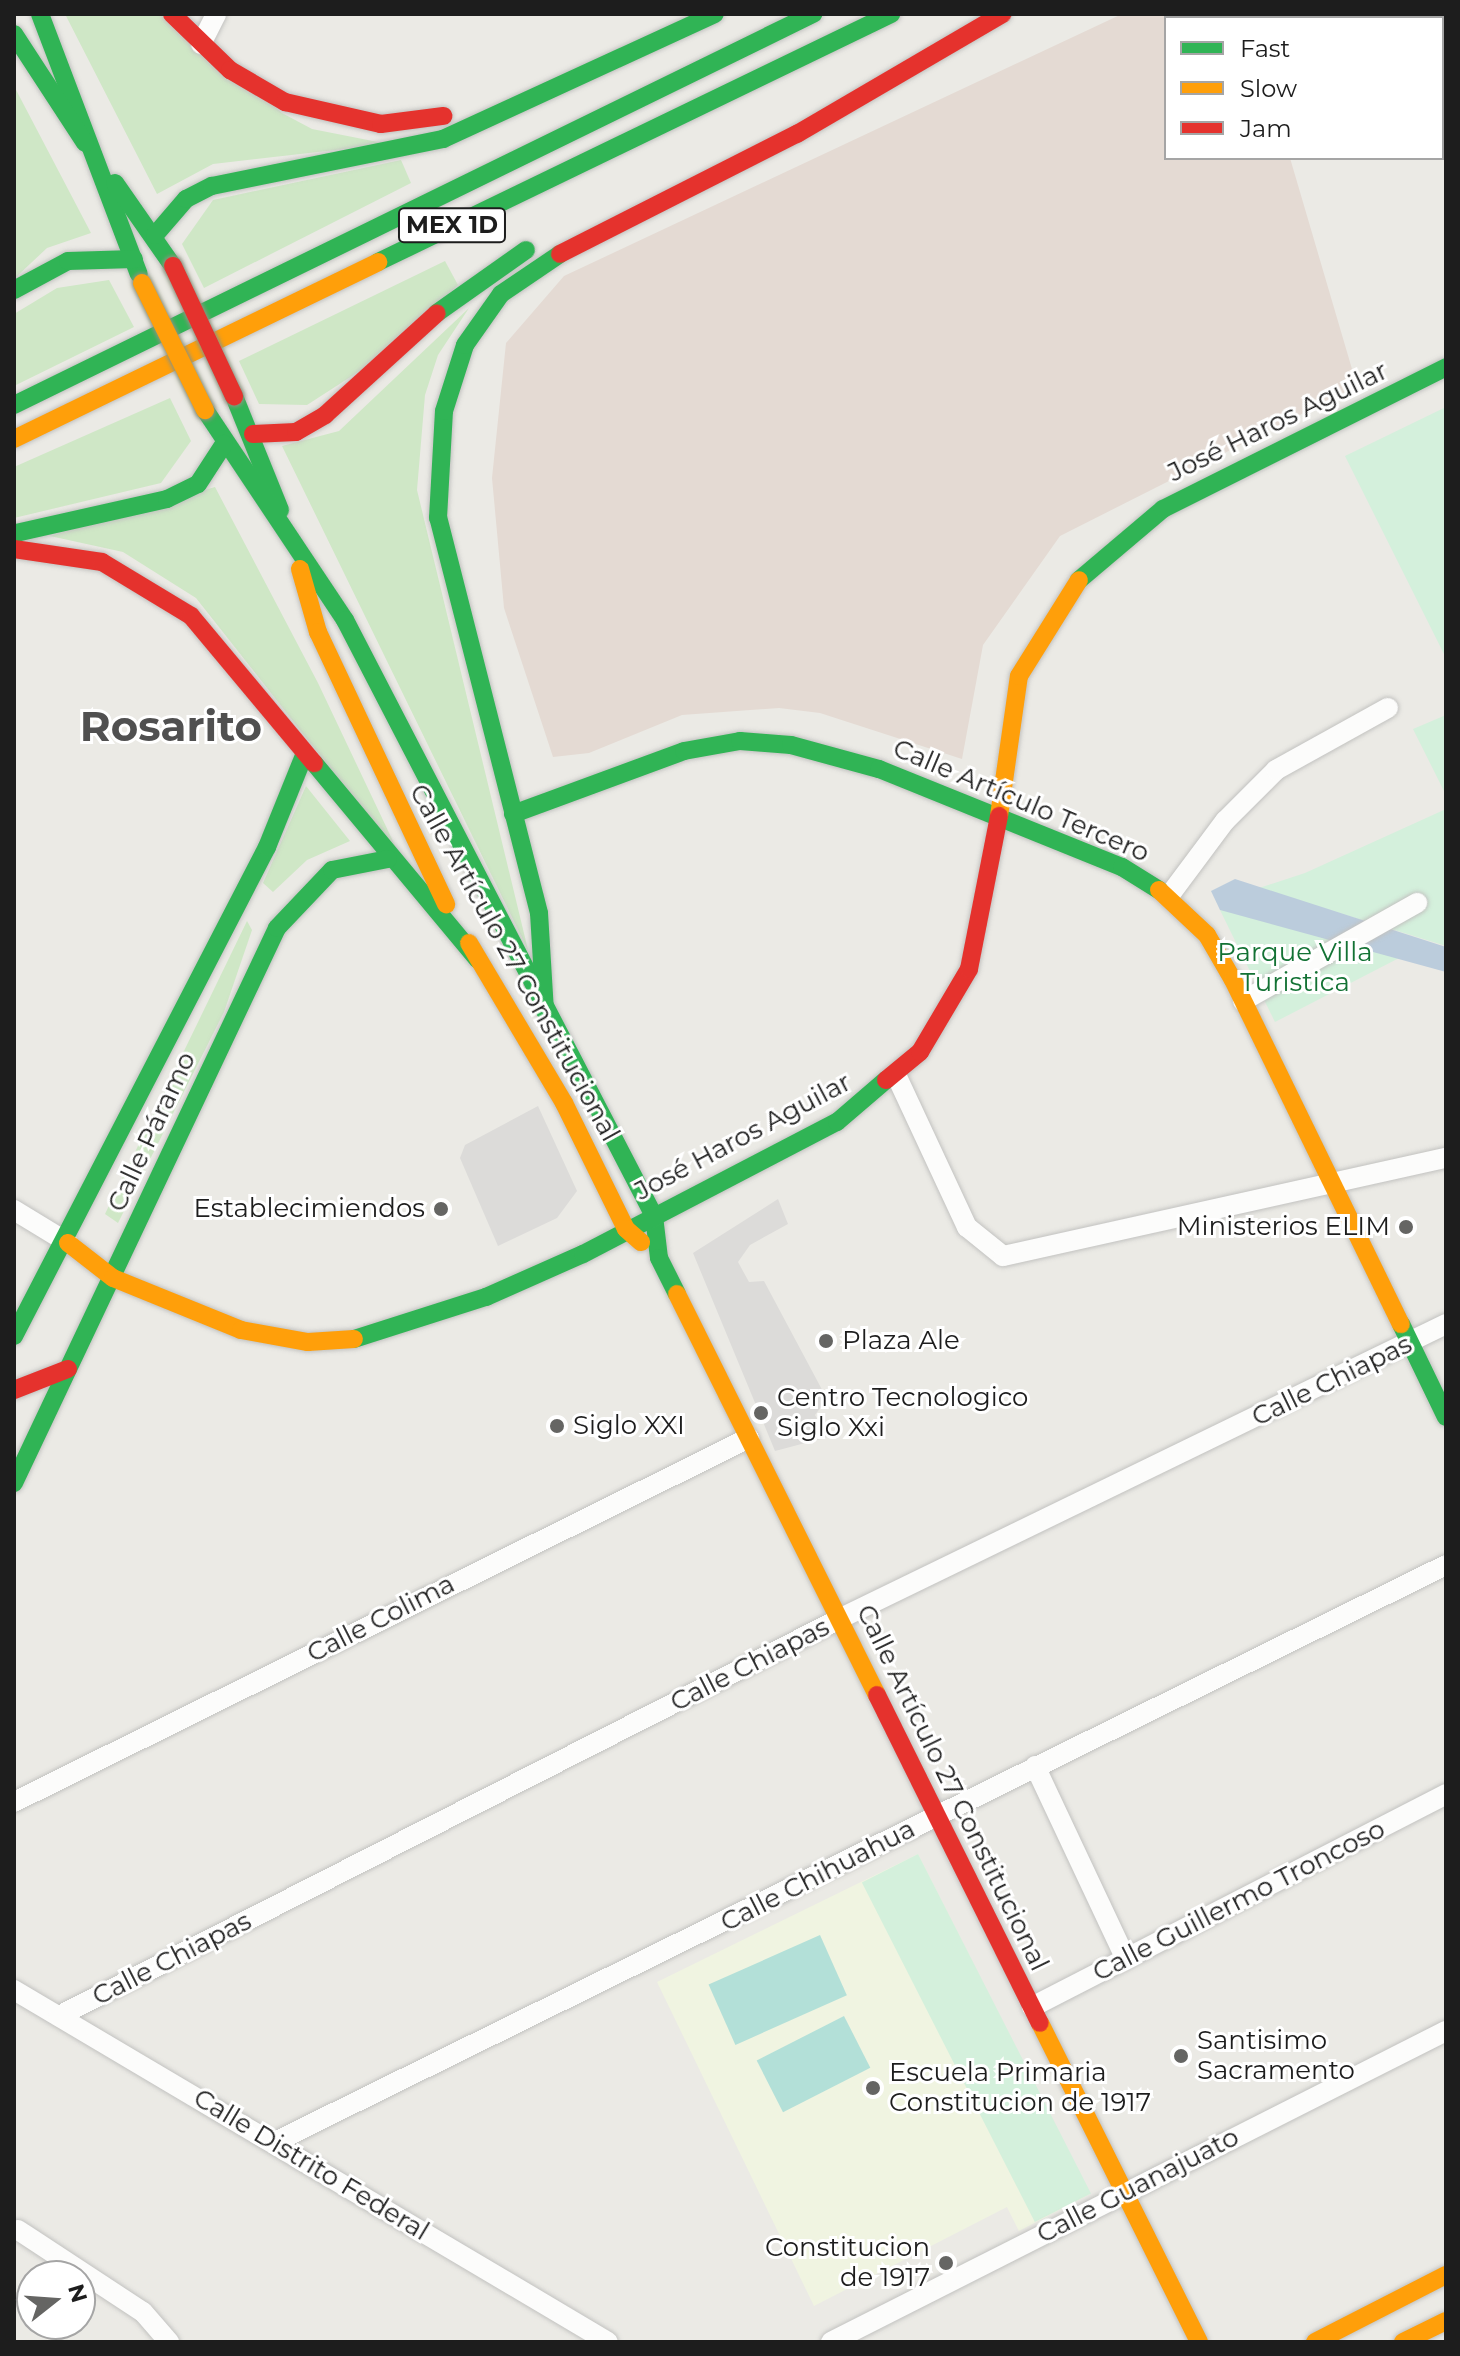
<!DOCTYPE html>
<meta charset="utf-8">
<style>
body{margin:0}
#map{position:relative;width:1460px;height:2356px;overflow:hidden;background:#ebeae5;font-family:Montserrat,sans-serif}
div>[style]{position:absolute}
.commercial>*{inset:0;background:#e4dad3}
.education>*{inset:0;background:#f0f4e1}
.grass>*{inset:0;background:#cfe7c6}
.park>*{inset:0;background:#d4f0dc;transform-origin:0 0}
.pitch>*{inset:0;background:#b3e0d8;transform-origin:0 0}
.parking>*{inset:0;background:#dcdbd9}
.water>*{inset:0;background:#bbccdc}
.roads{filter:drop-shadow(0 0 2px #c2c2c0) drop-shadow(0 0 2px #c2c2c0)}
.street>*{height:20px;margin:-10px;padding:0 10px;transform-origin:10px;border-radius:10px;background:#fcfcfb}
.fast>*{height:18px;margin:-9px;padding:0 9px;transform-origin:9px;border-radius:9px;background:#30b455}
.slow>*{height:18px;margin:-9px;padding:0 9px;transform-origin:9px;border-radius:9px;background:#ff9f0a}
.jam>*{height:18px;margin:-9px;padding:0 9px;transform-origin:9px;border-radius:9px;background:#e5322d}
.bridges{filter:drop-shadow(0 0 2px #8d937f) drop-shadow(0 0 2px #8d937f)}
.slow-bridge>*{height:18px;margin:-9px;padding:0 9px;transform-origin:9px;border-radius:9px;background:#ff9f0a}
.jam-bridge>*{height:18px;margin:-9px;padding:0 9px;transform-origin:9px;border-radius:9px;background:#e5322d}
.dots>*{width:22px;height:22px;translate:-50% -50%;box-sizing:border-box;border:4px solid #fff;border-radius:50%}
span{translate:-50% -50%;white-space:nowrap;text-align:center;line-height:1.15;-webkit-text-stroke:6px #fff;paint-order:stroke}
.shield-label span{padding:2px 6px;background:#fff;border:2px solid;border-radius:6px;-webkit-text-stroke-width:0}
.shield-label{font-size:24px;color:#1d1d1d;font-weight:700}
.street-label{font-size:26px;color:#1d1d1d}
.park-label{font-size:26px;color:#137234}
.poi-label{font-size:26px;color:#1d1d1d}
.right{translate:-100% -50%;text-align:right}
.left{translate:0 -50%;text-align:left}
.town-label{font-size:42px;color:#505050;font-weight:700}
.frame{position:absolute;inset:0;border:16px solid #1d1d1d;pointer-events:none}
.legend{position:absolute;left:1164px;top:16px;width:280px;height:144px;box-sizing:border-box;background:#fff;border:2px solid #a5a5a5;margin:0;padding:10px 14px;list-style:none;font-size:24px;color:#1d1d1d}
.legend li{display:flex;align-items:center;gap:16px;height:40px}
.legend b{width:40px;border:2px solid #a5a5a5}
.north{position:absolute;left:16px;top:2260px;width:80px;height:80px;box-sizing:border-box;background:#fff;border:2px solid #a5a5a5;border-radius:50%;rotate:73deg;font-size:22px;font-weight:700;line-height:32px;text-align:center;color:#1d1d1d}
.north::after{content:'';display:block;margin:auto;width:28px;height:36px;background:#656563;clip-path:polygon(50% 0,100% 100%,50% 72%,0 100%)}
</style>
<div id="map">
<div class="commercial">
<i style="clip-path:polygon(1122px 14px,1248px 14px,1166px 18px,1166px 158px,1290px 158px,1357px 386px,1060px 536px,983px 645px,962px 759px,820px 713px,779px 708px,682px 715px,589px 753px,553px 757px,504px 608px,492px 478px,506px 343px,564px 276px)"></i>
</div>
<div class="education">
<i style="clip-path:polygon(918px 1854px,1090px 2194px,1019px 2231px,1007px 2207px,814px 2306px,657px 1982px)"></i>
</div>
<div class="grass">
<i style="clip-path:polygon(65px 14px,162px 14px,282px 113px,312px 129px,388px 144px,213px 164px,157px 194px)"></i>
<i style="clip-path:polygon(14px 86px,91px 233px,47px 248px,14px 279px)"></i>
<i style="clip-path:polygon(401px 160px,411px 183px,204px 288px,182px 244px,213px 200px)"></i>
<i style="clip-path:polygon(445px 261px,458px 285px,386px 354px,307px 405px,259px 404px,239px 361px)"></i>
<i style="clip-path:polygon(109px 280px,134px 327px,14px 386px,14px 314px,57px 288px)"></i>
<i style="clip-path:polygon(469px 308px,438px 355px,425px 395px,417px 490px,528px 950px,282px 446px,339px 431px)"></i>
<i style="clip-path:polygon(170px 398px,191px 441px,161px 483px,14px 518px,14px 467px)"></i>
<i style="clip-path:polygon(215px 487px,318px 683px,401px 858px,196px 598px,123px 552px,50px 536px)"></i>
<i style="clip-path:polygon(306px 786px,350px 841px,307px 860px,273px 892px,263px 883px)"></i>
<i style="clip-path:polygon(247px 921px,252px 930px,224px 1012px,118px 1223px,105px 1214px)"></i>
</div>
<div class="park">
<i style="clip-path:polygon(1446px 407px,1446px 658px,1345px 456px)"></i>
<i style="clip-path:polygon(1446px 715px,1446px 795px,1413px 729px)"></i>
<i style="clip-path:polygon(1446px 809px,1446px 946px,1259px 888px,1305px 873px)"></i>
<i style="clip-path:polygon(1220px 910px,1276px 920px,1401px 957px,1275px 1022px)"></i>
<i style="left:918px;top:1854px;width:381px;height:63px;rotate:63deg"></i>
</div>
<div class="pitch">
<i style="left:820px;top:1935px;width:66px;height:122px;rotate:66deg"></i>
<i style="left:844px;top:2016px;width:58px;height:98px;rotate:63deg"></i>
</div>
<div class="parking">
<i style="clip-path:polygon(538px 1106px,577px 1191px,557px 1218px,498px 1246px,460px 1158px,465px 1145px)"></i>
<i style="clip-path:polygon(778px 1199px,788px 1224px,750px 1245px,738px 1262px,749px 1282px,764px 1281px,827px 1399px,815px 1415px,828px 1437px,775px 1451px,693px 1253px)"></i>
</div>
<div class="water">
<i style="clip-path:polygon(1235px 879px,1446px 947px,1446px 972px,1220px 910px,1211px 891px)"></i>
</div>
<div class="roads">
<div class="street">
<i style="left:1442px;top:26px;width:4px;rotate:-14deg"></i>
<i style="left:201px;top:44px;width:34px;rotate:-63deg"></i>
<i style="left:1169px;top:896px;width:94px;rotate:-53.3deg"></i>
<i style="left:1225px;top:821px;width:72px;rotate:-45deg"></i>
<i style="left:1276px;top:770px;width:128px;rotate:-29deg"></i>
<i style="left:1243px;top:1001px;width:200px;rotate:-29.4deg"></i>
<i style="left:897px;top:1077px;width:166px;rotate:65deg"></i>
<i style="left:967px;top:1227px;width:46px;rotate:38.9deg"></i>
<i style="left:1003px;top:1256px;width:454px;rotate:-12.5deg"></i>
<i style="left:14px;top:1210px;width:63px;rotate:31.4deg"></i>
<i style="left:1035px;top:1766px;width:213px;rotate:64.8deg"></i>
<i style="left:14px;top:1802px;width:820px;rotate:-26.35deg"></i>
<i style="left:14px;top:1990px;width:690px;rotate:30.65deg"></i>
<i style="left:1032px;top:2007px;width:466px;rotate:-27.2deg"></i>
<i style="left:59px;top:2016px;width:875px;rotate:-26.97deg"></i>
<i style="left:839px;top:1619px;width:675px;rotate:-25.92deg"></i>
<i style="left:275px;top:2142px;width:1305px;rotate:-26.23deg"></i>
<i style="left:18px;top:2230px;width:149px;rotate:33.3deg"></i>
<i style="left:143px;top:2312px;width:40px;rotate:49deg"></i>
<i style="left:831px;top:2342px;width:689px;rotate:-26.83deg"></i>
</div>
<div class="fast">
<i style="left:40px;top:14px;width:278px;rotate:69.2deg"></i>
<i style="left:14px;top:34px;width:130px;rotate:56.9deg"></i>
<i style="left:115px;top:183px;width:101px;rotate:55.1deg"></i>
<i style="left:155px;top:235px;width:48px;rotate:-49.3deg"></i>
<i style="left:186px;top:199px;width:29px;rotate:-27deg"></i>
<i style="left:212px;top:186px;width:236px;rotate:-11.5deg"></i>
<i style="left:443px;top:139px;width:299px;rotate:-24.7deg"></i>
<i style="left:378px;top:262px;width:570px;rotate:-25.8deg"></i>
<i style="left:14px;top:290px;width:61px;rotate:-28.2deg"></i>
<i style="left:68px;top:261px;width:66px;rotate:-1.7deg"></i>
<i style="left:437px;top:313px;width:109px;rotate:-35.3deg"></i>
<i style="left:234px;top:396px;width:123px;rotate:68deg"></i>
<i style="left:14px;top:405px;width:890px;rotate:-26.08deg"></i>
<i style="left:205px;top:410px;width:252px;rotate:56.3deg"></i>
<i style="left:345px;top:620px;width:671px;rotate:62.6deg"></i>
<i style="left:654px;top:1216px;width:42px;rotate:83.2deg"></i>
<i style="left:659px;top:1258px;width:40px;rotate:63.4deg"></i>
<i style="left:16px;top:533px;width:155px;rotate:-12.7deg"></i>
<i style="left:167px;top:499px;width:34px;rotate:-26deg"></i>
<i style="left:198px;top:484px;width:48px;rotate:-57deg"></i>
<i style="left:1079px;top:580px;width:110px;rotate:-40.2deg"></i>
<i style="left:1163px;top:509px;width:317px;rotate:-26.6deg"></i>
<i style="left:314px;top:763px;width:256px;rotate:50.2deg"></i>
<i style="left:513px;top:814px;width:182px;rotate:-20.2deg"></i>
<i style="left:684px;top:751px;width:57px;rotate:-10.1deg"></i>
<i style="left:740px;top:741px;width:51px;rotate:4.5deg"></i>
<i style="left:791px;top:745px;width:91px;rotate:15.3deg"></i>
<i style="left:879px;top:769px;width:262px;rotate:22deg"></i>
<i style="left:1122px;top:867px;width:44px;rotate:31.9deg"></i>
<i style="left:545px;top:1011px;width:98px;rotate:-93.5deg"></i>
<i style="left:539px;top:913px;width:408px;rotate:-104.3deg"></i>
<i style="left:438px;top:518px;width:107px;rotate:-86.8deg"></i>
<i style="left:444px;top:411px;width:69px;rotate:-72.3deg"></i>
<i style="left:465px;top:345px;width:62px;rotate:-54.8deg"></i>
<i style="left:501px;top:294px;width:71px;rotate:-34.1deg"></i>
<i style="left:1401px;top:1324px;width:103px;rotate:64.2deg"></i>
<i style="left:14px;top:1336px;width:551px;rotate:-62.64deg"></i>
<i style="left:267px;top:847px;width:101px;rotate:-68deg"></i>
<i style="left:354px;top:1339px;width:139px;rotate:-17.7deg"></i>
<i style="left:486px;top:1297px;width:106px;rotate:-23.9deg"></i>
<i style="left:583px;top:1254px;width:286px;rotate:-27.5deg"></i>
<i style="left:837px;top:1122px;width:65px;rotate:-40.6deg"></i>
<i style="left:14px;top:1483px;width:614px;rotate:-64.64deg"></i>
<i style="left:277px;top:928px;width:80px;rotate:-46.5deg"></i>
<i style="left:332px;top:870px;width:57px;rotate:-11.1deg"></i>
</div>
<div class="slow">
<i style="left:14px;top:439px;width:405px;rotate:-25.9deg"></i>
<i style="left:300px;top:569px;width:66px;rotate:74.1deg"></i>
<i style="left:318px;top:632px;width:301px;rotate:64.8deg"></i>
<i style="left:999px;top:816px;width:141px;rotate:-81.9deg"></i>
<i style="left:1019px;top:676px;width:113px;rotate:-58deg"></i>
<i style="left:1159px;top:890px;width:66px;rotate:43.2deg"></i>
<i style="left:1207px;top:935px;width:52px;rotate:60deg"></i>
<i style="left:1233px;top:980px;width:383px;rotate:64deg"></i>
<i style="left:469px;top:943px;width:186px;rotate:59.3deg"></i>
<i style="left:564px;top:1103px;width:140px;rotate:63.8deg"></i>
<i style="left:626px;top:1229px;width:20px;rotate:41deg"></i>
<i style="left:68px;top:1243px;width:57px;rotate:37.9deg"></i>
<i style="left:113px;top:1278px;width:138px;rotate:22.1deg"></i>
<i style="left:241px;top:1330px;width:68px;rotate:10.2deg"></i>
<i style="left:308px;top:1342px;width:46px;rotate:-3.7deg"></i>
<i style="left:677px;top:1294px;width:448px;rotate:63.5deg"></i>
<i style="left:1040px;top:2023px;width:356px;rotate:63.5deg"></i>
<i style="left:1315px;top:2342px;width:147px;rotate:-27.1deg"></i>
<i style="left:1403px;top:2342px;width:48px;rotate:-26deg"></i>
</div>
<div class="jam">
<i style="left:172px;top:14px;width:81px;rotate:44deg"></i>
<i style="left:230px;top:70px;width:64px;rotate:30.2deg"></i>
<i style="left:285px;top:102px;width:98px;rotate:12.9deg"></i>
<i style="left:381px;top:124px;width:63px;rotate:-7.4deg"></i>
<i style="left:560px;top:254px;width:266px;rotate:-26.9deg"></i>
<i style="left:797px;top:134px;width:238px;rotate:-30.3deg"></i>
<i style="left:253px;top:434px;width:43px;rotate:-2.7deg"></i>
<i style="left:296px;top:432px;width:34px;rotate:-30deg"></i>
<i style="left:325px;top:415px;width:151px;rotate:-42.3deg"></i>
<i style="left:14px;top:549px;width:89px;rotate:8.4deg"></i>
<i style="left:102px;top:562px;width:104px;rotate:31.2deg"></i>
<i style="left:191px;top:616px;width:192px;rotate:50.1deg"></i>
<i style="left:886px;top:1080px;width:44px;rotate:-39.5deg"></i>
<i style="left:920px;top:1052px;width:96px;rotate:-59.4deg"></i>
<i style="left:969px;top:969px;width:156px;rotate:-78.9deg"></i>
<i style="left:14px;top:1390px;width:58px;rotate:-21.3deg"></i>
<i style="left:877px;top:1695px;width:366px;rotate:63.6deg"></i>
</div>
</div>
<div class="bridges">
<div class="slow-bridge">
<i style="left:142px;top:283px;width:142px;rotate:63.6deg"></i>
</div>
<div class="jam-bridge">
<i style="left:173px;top:266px;width:144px;rotate:64.9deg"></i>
</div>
</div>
<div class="dots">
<i style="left:441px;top:1209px;background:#656563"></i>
<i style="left:1406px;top:1227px;background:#656563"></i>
<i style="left:826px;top:1341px;background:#656563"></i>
<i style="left:761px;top:1413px;background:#656563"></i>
<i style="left:557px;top:1426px;background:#656563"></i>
<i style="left:1181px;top:2056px;background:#656563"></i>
<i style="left:873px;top:2088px;background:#656563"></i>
<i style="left:946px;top:2263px;background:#656563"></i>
</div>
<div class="shield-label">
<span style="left:452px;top:225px">MEX 1D</span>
</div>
<div class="street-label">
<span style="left:1278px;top:422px;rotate:-26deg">José Haros Aguilar</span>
<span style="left:1021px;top:801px;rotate:23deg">Calle Artículo Tercero</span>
<span style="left:514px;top:963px;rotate:61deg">Calle Artículo 27 Constitucional</span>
<span style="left:152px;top:1132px;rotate:-65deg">Calle Páramo</span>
<span style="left:743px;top:1137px;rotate:-28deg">José Haros Aguilar</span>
<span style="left:1332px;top:1381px;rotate:-26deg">Calle Chiapas</span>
<span style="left:381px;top:1619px;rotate:-27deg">Calle Colima</span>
<span style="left:750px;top:1665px;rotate:-27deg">Calle Chiapas</span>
<span style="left:952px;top:1788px;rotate:64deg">Calle Artículo 27 Constitucional</span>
<span style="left:818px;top:1876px;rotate:-27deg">Calle Chihuahua</span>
<span style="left:1239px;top:1901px;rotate:-27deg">Calle Guillermo Troncoso</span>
<span style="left:172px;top:1959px;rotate:-27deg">Calle Chiapas</span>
<span style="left:311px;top:2165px;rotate:31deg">Calle Distrito Federal</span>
<span style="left:1138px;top:2186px;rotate:-27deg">Calle Guanajuato</span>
</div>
<div class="park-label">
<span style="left:1295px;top:968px">Parque Villa<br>Turistica</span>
</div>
<div class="poi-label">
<span class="right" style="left:425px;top:1209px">Establecimiendos</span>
<span class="right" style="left:1390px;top:1227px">Ministerios ELIM</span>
<span class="left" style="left:842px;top:1341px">Plaza Ale</span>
<span class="left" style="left:777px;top:1413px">Centro Tecnologico<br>Siglo Xxi</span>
<span class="left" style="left:573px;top:1426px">Siglo XXI</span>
<span class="left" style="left:1197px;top:2056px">Santisimo<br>Sacramento</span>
<span class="left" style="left:889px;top:2088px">Escuela Primaria<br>Constitucion de 1917</span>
<span class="right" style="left:930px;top:2263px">Constitucion<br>de 1917</span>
</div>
<div class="town-label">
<span style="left:171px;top:726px">Rosarito</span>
</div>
<div class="frame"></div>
<ul class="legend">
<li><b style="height:10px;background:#30b455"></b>Fast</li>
<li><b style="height:10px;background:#ff9f0a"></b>Slow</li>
<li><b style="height:10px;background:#e5322d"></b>Jam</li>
</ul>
<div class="north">N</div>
</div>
